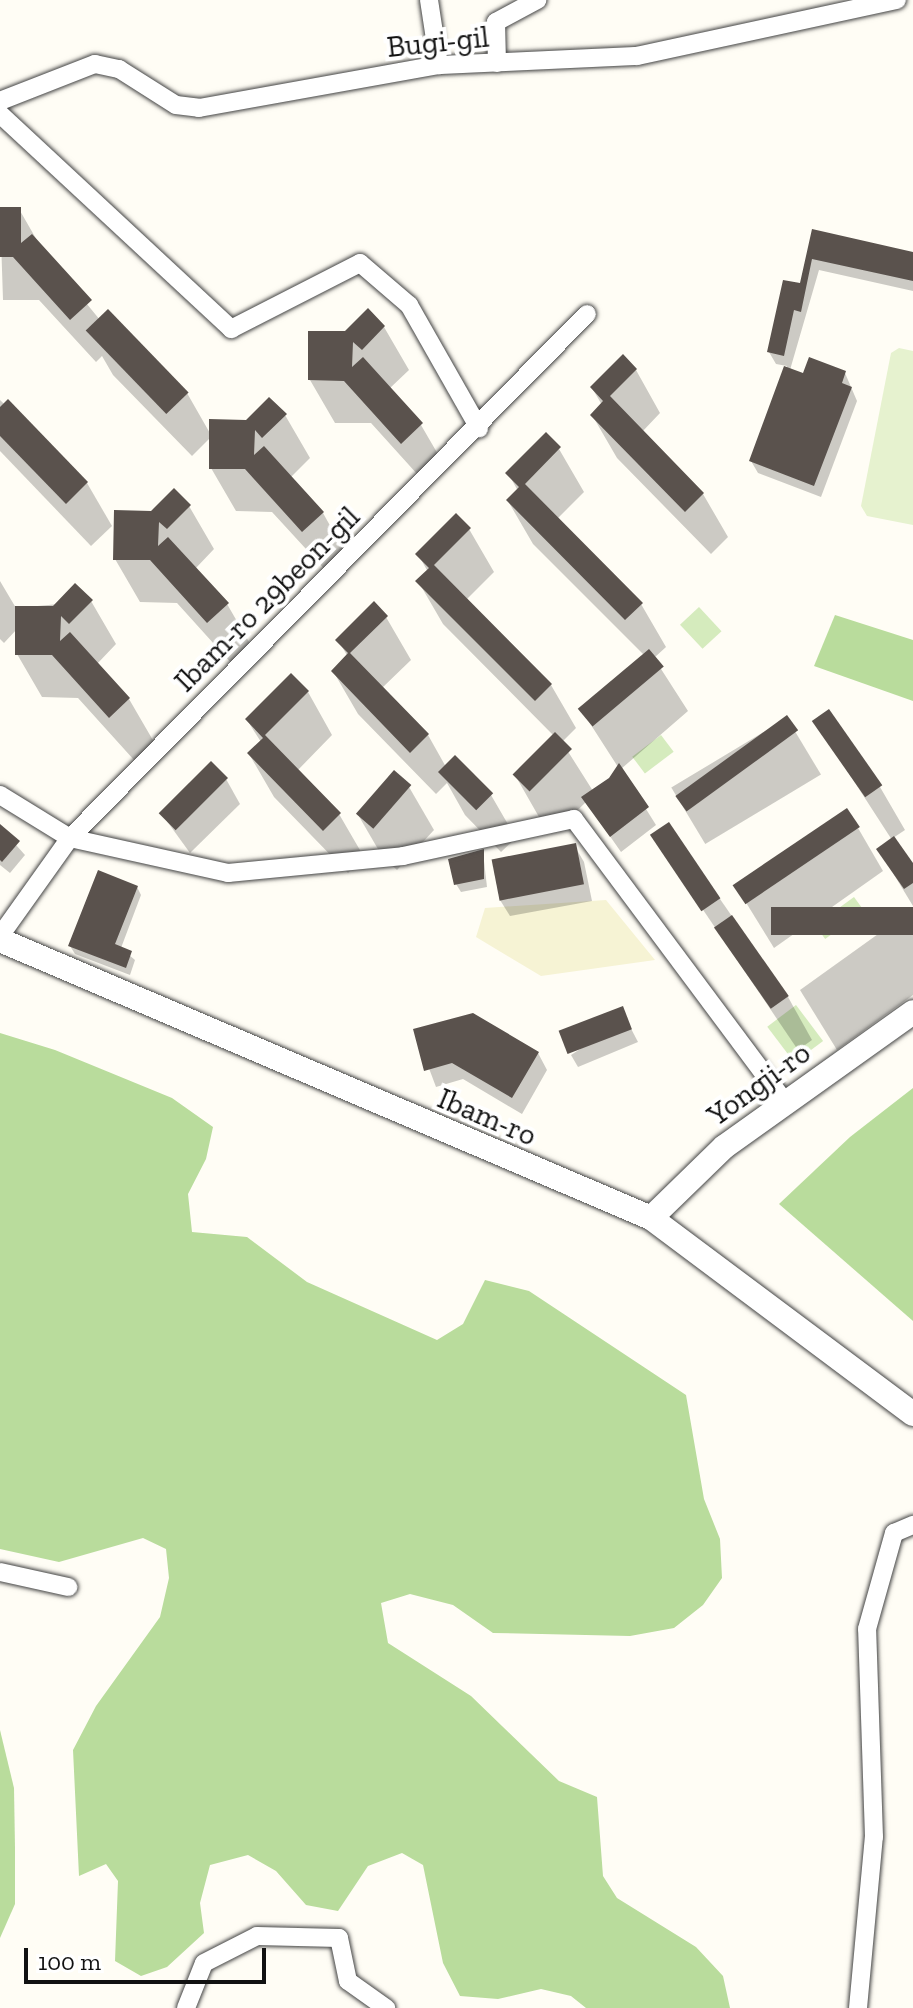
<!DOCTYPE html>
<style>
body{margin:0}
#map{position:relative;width:913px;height:2008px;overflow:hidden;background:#fffdf5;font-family:"Zilla Slab",serif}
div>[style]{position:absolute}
.farmland>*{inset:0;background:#f6f3d4}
.green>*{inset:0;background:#d5ebbd;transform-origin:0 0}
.forest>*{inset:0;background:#b9dc9c}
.pitch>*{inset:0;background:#e6f2cf}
.shadow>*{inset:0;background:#0003;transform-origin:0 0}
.building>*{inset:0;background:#5a524d;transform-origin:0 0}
.roads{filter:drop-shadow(0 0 2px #444) drop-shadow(0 0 2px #444)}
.minor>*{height:18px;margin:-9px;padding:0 9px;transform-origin:9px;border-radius:9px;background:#fff}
.tertiary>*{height:24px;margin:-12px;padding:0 12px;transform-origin:12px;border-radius:12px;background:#fff}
span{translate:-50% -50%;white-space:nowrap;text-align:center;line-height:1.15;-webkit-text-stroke:8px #fff;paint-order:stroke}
.street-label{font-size:30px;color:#111}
.scale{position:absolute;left:24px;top:1948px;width:242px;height:36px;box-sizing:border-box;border:4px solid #111;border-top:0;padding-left:10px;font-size:24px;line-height:28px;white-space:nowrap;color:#111;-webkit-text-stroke:6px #fff;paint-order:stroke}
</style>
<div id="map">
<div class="farmland">
<i style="clip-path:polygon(606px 900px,655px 960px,541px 976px,476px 937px,485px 908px)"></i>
</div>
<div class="green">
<i style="left:699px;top:607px;width:33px;height:26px;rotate:47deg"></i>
<i style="left:661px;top:735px;width:21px;height:36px;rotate:53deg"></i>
<i style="left:854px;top:897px;width:17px;height:48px;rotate:54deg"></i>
<i style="left:796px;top:1005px;width:45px;height:36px;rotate:53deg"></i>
</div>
<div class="forest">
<i style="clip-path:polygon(835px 615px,913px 640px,913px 701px,814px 666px)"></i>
<i style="clip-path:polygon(0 1033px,55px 1050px,172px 1098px,213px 1127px,206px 1159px,188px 1194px,192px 1232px,247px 1237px,307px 1282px,437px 1340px,463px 1324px,485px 1280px,529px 1291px,686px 1395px,704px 1499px,720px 1539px,722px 1578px,703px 1605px,674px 1628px,630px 1636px,493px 1633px,453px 1605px,410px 1594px,381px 1603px,388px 1643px,471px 1696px,559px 1781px,597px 1797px,603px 1876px,617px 1898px,696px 1947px,723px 1976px,730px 2008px,586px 2008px,571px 1996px,541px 1989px,498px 1999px,460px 1996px,443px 1963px,423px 1865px,402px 1853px,368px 1866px,338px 1911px,306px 1905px,276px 1871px,248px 1855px,210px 1865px,200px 1903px,204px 1933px,167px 1967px,141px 1976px,115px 1961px,118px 1881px,106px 1864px,79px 1876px,73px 1750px,96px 1706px,160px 1617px,169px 1578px,166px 1549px,143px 1538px,59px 1562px,0 1549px)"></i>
<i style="clip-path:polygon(913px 1088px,913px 1321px,779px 1204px,850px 1137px)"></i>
<i style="clip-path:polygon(0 1730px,14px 1788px,15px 1848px,15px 1904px,0 1938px)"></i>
</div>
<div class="pitch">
<i style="clip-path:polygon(899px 348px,913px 351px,913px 525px,867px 516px,861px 506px,891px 353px)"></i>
</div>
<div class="shadow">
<i style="clip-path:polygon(0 209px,19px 209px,42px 249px,100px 320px,187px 393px,211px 435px,285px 415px,310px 458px,290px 478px,323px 513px,347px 556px,328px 573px,272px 512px,236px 511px,211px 468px,211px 437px,192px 456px,113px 375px,102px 356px,96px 362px,39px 300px,3px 300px)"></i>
<i style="clip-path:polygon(813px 232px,913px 254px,913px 291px,819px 270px,790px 370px,804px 376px,845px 373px,857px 401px,821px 497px,758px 473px,751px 461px,787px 366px,776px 364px,769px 352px,801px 286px)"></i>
<i style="clip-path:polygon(384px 327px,409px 370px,389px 389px,421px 425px,446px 468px,427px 485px,371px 423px,335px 423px,310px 380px,346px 333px)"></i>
<i style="clip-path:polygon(636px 370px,660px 413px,642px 432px,703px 494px,728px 537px,711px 554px,617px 458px,592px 415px,602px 405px,592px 388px)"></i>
<i style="clip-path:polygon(0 400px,87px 483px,112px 526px,91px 546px,0 451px)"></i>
<i style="clip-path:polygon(559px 449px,584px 492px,557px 519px,641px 604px,666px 647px,654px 658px,688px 711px,621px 769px,656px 825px,621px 852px,586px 802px,554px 833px,539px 817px,515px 775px,554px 736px,443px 624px,418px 581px,428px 572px,418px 554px,469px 529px,494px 572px,466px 600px,551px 685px,576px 728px,562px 742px,593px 791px,610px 779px,618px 767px,582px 711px,645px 656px,533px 544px,508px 501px,518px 491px,508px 473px)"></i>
<i style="clip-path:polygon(189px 506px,214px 549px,195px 569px,227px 604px,252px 647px,233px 665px,177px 603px,140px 602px,115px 559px,152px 513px)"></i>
<i style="clip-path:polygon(0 581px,16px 608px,91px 601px,116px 644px,97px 664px,129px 699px,154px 742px,134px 760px,78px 698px,42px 697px,17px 654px,17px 629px,4px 643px,0 639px)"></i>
<i style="clip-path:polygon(386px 617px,411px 660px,382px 688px,428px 735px,446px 767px,491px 795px,516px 838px,501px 852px,465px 815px,447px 783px,436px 794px,358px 714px,333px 671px,348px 657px,338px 640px)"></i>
<i style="clip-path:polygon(308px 692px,332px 735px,297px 771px,339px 814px,364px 857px,348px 873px,274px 797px,249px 754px,261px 742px,247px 720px)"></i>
<i style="left:787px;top:718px;width:66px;height:135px;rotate:59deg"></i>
<i style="clip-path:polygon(815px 721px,880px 787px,905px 830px,893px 838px,913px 866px,913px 906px,879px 850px,892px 840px)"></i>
<i style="clip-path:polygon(226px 779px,240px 804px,190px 853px,161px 813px)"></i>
<i style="clip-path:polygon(409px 787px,434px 830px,397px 870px,382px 856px,357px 813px)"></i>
<i style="clip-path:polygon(0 827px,25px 855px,10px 873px,0 865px)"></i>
<i style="clip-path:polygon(858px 828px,883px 871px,774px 948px,737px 888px)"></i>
<i style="clip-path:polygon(653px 836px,720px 899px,788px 997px,812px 1040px,798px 1050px)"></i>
<i style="clip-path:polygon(574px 845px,584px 862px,592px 901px,510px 916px,500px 900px,493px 861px)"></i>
<i style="clip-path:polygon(483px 852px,487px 887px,461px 892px,456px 884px)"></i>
<i style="clip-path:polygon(137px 887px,141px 895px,121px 948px,135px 960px,130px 975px,75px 954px,70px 946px)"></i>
<i style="clip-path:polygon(913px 909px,913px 995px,837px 1050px,800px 990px)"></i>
<i style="clip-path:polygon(626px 1019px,638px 1042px,578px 1067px,571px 1055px)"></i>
<i style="clip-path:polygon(415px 1031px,538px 1053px,547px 1070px,522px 1114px,463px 1079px,436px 1087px)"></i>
</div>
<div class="building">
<i style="clip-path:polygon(0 207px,21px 207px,21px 243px,32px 234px,92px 300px,70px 320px,13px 257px,0 257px)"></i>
<i style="clip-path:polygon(812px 229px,913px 252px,913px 281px,812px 259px,801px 312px,794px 310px,784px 356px,767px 352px,783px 280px,800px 283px)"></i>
<i style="clip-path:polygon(368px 308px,385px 326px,362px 350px,353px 342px,352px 367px,363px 357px,423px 423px,401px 444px,344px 381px,308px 380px,308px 331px,345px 331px)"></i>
<i style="left:108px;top:309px;width:116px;height:31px;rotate:46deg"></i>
<i style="clip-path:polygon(623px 354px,637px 369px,610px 396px,704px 493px,685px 512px,590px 415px,603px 401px,590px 387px)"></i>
<i style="clip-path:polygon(809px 357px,846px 371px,842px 383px,852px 387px,814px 486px,749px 461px,784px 366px,803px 373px)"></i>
<i style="clip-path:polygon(269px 397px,287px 414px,262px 438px,255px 430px,254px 455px,264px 446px,324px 512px,302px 532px,245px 469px,209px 469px,209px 419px,246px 420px)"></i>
<i style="clip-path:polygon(8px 399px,88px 482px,66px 504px,0 436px,0 407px)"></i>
<i style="clip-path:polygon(546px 432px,561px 447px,525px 484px,643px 603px,625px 620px,506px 500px,519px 487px,505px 473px)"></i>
<i style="clip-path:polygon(174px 488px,191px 505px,167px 529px,159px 522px,158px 546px,168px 537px,229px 603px,207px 623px,150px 560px,113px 560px,114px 510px,151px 511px)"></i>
<i style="clip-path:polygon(456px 513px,471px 528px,434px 565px,552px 684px,535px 701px,415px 581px,429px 568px,415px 554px)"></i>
<i style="clip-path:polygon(75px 583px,93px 600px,69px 624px,61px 616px,60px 641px,70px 632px,130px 698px,109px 718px,52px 655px,15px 655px,15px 606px,53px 606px)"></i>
<i style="clip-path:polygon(374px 601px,388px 616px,350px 653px,429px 734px,410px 753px,331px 671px,348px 653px,335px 640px)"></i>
<i style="left:649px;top:649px;width:23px;height:93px;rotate:50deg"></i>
<i style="clip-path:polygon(291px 673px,309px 691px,265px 735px,341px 813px,323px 831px,247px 753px,263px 738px,245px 719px)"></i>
<i style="left:829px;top:709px;width:93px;height:21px;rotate:55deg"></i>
<i style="left:787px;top:715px;width:19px;height:138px;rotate:54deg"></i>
<i style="left:555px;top:732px;width:24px;height:60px;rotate:45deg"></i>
<i style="left:455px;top:755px;width:54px;height:24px;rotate:45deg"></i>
<i style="left:211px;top:761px;width:24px;height:74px;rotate:45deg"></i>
<i style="clip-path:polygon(619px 763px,649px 807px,610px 837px,581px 797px,609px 778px)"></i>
<i style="left:394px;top:770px;width:23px;height:58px;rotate:41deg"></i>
<i style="left:847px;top:808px;width:23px;height:138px;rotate:56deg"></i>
<i style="left:669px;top:822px;width:92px;height:23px;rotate:56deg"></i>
<i style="clip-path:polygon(0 824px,20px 841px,2px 862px,0 860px)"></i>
<i style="clip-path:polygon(894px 836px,913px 863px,913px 883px,904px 889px,876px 849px)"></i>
<i style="left:576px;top:843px;width:42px;height:86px;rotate:79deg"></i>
<i style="clip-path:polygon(484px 849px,484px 879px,454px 885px,448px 859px)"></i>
<i style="clip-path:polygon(98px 870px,138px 886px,115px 944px,132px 951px,126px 968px,68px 946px)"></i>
<i style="left:913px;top:907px;width:28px;height:142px;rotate:90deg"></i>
<i style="left:732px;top:915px;width:99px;height:22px;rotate:55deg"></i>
<i style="left:623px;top:1006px;width:25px;height:69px;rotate:69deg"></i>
<i style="clip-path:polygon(473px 1013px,539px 1052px,512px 1098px,452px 1063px,424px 1071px,413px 1029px)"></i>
</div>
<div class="roads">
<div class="minor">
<i style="left:429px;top:0;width:66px;rotate:81.3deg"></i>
<i style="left:497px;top:63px;width:41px;rotate:-91.4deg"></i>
<i style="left:496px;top:22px;width:47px;rotate:-28.2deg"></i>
<i style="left:0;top:101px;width:102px;rotate:-21.3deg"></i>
<i style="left:95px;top:64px;width:25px;rotate:12deg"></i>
<i style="left:119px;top:69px;width:67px;rotate:32.3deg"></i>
<i style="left:176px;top:105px;width:23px;rotate:7deg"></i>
<i style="left:199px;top:108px;width:244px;rotate:-10.2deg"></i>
<i style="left:439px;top:65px;width:198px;rotate:-2.6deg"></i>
<i style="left:637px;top:56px;width:266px;rotate:-12.2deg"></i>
<i style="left:0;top:114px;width:316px;rotate:42.9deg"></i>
<i style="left:231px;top:329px;width:145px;rotate:-27.1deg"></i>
<i style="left:360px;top:263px;width:65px;rotate:40.6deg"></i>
<i style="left:409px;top:305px;width:142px;rotate:60.4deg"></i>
<i style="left:0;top:795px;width:82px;rotate:31.6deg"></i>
<i style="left:70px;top:838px;width:162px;rotate:12.5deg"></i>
<i style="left:228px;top:873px;width:176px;rotate:-5.5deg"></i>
<i style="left:403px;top:856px;width:175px;rotate:-12.2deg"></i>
<i style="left:574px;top:819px;width:354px;rotate:53.3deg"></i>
<i style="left:0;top:936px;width:120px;rotate:-54.5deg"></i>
<i style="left:70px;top:838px;width:736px;rotate:-45.39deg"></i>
<i style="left:0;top:1572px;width:70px;rotate:12.4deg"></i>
<i style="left:186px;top:2008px;width:48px;rotate:-68.2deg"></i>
<i style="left:204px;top:1963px;width:59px;rotate:-27deg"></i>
<i style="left:257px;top:1936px;width:82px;rotate:1.4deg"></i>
<i style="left:339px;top:1938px;width:44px;rotate:78.2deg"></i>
<i style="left:348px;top:1981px;width:47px;rotate:35.4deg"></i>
<i style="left:858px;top:2008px;width:172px;rotate:-84.7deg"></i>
<i style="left:874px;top:1837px;width:208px;rotate:-91.9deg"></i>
<i style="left:867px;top:1629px;width:100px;rotate:-74.3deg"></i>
<i style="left:894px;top:1533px;width:21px;rotate:-23deg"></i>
</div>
<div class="tertiary">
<i style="left:0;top:940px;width:708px;rotate:23.12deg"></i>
<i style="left:651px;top:1218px;width:327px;rotate:36.8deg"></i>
<i style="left:651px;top:1218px;width:102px;rotate:-44.2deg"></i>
<i style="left:724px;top:1147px;width:232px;rotate:-35.5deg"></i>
</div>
</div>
<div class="street-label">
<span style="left:438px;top:42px;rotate:-6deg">Bugi-gil</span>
<span style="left:267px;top:599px;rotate:-45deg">Ibam-ro 29beon-gil</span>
<span style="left:759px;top:1084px;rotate:-36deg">Yongji-ro</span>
<span style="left:487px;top:1117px;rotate:23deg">Ibam-ro</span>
</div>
<div class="scale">100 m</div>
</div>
